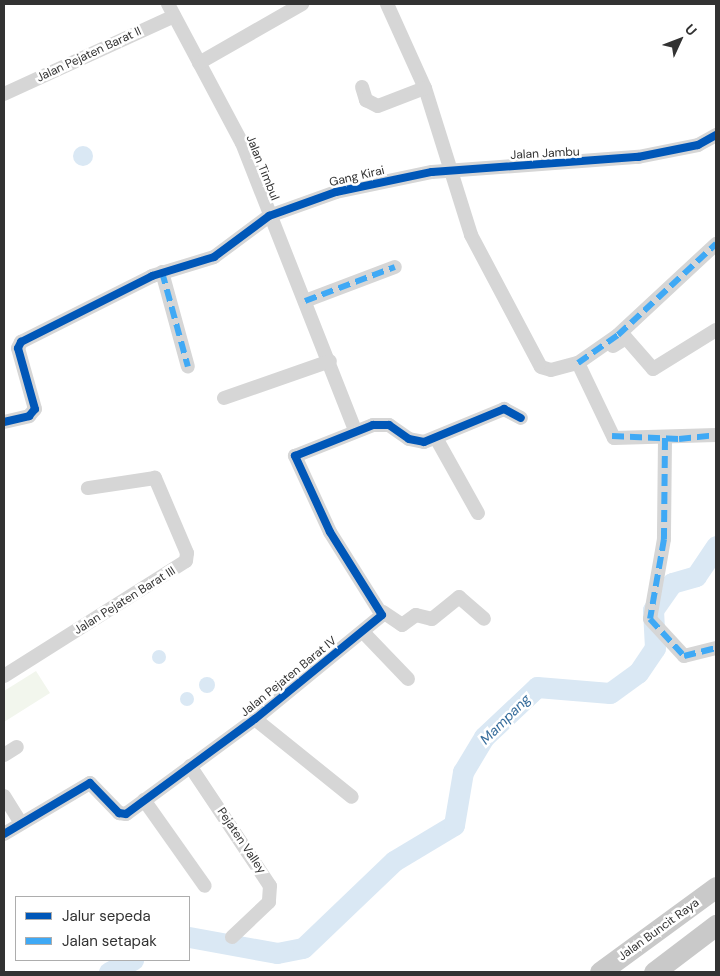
<!DOCTYPE html>
<style>
body{margin:0}
#map{position:relative;width:720px;height:976px;overflow:hidden;background:#fff;font-family:"DM Sans",sans-serif}
div>[style]{position:absolute}
.green>*{inset:0;background:#f2f6ed}
.water>*{inset:0;background:#dae8f4}
.round{border-radius:50%}
.river>*{height:21px;margin:-10.5px;padding:0 10.5px;transform-origin:10.5px;border-radius:10.5px;background:#dae8f4}
.minor>*{height:14px;margin:-7px;padding:0 7px;transform-origin:7px;border-radius:7px;background:#d6d6d6}
.primary>*{height:21px;margin:-10.5px;padding:0 10.5px;transform-origin:10.5px;border-radius:10.5px;background:#c9c9c9}
.quiet>*{height:6px;margin-top:-3px;transform-origin:0;background:repeating-linear-gradient(90deg,#3fa9f5 0 12px,transparent 0 18px)}
.cycleway>*{height:8px;margin:-4px;padding:0 4px;transform-origin:4px;border-radius:4px;background:#0057b8}
span{translate:-50% -50%;white-space:nowrap;text-align:center;line-height:1.15;-webkit-text-stroke:5px #fff;paint-order:stroke}
.street-label{font-size:12px;color:#323232}
.water-label{font-size:14px;color:#376d9c;font-style:italic}
.frame{position:absolute;inset:0;border:5px solid #323232;pointer-events:none}
.legend{position:absolute;left:15px;top:896px;width:175px;height:65px;box-sizing:border-box;background:#fff;border:1px solid #adadad;margin:0;padding:6px 9px;list-style:none;font-size:15px;color:#323232}
.legend li{display:flex;align-items:center;gap:10px;height:25px}
.legend b{width:25px;border:1px solid #adadad}
.north{position:absolute;left:655px;top:15px;width:50px;height:50px;-webkit-text-stroke:4px #fff;paint-order:stroke;rotate:47deg;font-size:14px;font-weight:700;line-height:20px;text-align:center;color:#323232}
.north::after{content:'';display:block;margin:auto;width:18px;height:22px;background:#323232;clip-path:polygon(50% 0,100% 100%,50% 72%,0 100%)}
</style>
<div id="map">
<div class="green">
<i style="clip-path:polygon(36px 671px,50px 693px,4px 722px,4px 691px)"></i>
</div>
<div class="water">
<i class="round" style="left:73px;top:146px;width:20px;height:20px"></i>
<i class="round" style="left:152px;top:650px;width:14px;height:14px"></i>
<i class="round" style="left:199px;top:677px;width:16px;height:16px"></i>
<i class="round" style="left:180px;top:692px;width:14px;height:14px"></i>
</div>
<div class="river">
<i style="left:189px;top:937px;width:89px;rotate:10.3deg"></i>
<i style="left:277px;top:953px;width:26px;rotate:-11deg"></i>
<i style="left:303px;top:948px;width:126px;rotate:-43.7deg"></i>
<i style="left:394px;top:861px;width:70px;rotate:-31deg"></i>
<i style="left:454px;top:825px;width:54px;rotate:-80.4deg"></i>
<i style="left:463px;top:772px;width:41px;rotate:-59deg"></i>
<i style="left:484px;top:737px;width:73px;rotate:-43.3deg"></i>
<i style="left:537px;top:687px;width:73px;rotate:4.7deg"></i>
<i style="left:610px;top:693px;width:34px;rotate:-36deg"></i>
<i style="left:638px;top:673px;width:30px;rotate:-56deg"></i>
<i style="left:655px;top:648px;width:38px;rotate:-93deg"></i>
<i style="left:653px;top:610px;width:33px;rotate:-55deg"></i>
<i style="left:672px;top:583px;width:25px;rotate:-16deg"></i>
<i style="left:696px;top:576px;width:36px;rotate:-56deg"></i>
<i style="left:109px;top:972px;width:27px;rotate:-27deg"></i>
</div>
<div class="minor">
<i style="left:168px;top:4px;width:157px;rotate:62deg"></i>
<i style="left:242px;top:143px;width:308px;rotate:68.5deg"></i>
<i style="left:387px;top:4px;width:92px;rotate:65.7deg"></i>
<i style="left:425px;top:88px;width:154px;rotate:72.6deg"></i>
<i style="left:471px;top:235px;width:149px;rotate:62.1deg"></i>
<i style="left:541px;top:367px;width:10px;rotate:17deg"></i>
<i style="left:551px;top:370px;width:28px;rotate:-15deg"></i>
<i style="left:578px;top:363px;width:49px;rotate:-35deg"></i>
<i style="left:618px;top:335px;width:134px;rotate:-42.9deg"></i>
<i style="left:199px;top:63px;width:119px;rotate:-29.8deg"></i>
<i style="left:362px;top:87px;width:14px;rotate:73deg"></i>
<i style="left:366px;top:100px;width:13px;rotate:27deg"></i>
<i style="left:378px;top:106px;width:50px;rotate:-21deg"></i>
<i style="left:4px;top:94px;width:187px;rotate:-24.6deg"></i>
<i style="left:162px;top:272px;width:98px;rotate:74.7deg"></i>
<i style="left:305px;top:301px;width:96px;rotate:-20.7deg"></i>
<i style="left:613px;top:346px;width:15px;rotate:-32deg"></i>
<i style="left:626px;top:338px;width:41px;rotate:48.9deg"></i>
<i style="left:653px;top:369px;width:74px;rotate:-31.8deg"></i>
<i style="left:578px;top:363px;width:83px;rotate:64.4deg"></i>
<i style="left:614px;top:438px;width:102px;rotate:-1.7deg"></i>
<i style="left:224px;top:398px;width:112px;rotate:-19.2deg"></i>
<i style="left:4px;top:422px;width:26px;rotate:-13deg"></i>
<i style="left:29px;top:416px;width:9px;rotate:-49deg"></i>
<i style="left:35px;top:409px;width:63px;rotate:-105.6deg"></i>
<i style="left:18px;top:348px;width:7px;rotate:-63deg"></i>
<i style="left:21px;top:342px;width:147px;rotate:-26.7deg"></i>
<i style="left:152px;top:276px;width:65px;rotate:-17deg"></i>
<i style="left:214px;top:257px;width:69px;rotate:-36.7deg"></i>
<i style="left:269px;top:216px;width:71px;rotate:-19.7deg"></i>
<i style="left:336px;top:192px;width:98px;rotate:-11.8deg"></i>
<i style="left:432px;top:172px;width:207px;rotate:-4.2deg"></i>
<i style="left:638px;top:157px;width:61px;rotate:-11.3deg"></i>
<i style="left:698px;top:145px;width:21px;rotate:-29deg"></i>
<i style="left:436px;top:438px;width:86px;rotate:60.8deg"></i>
<i style="left:665px;top:438px;width:101px;rotate:90.6deg"></i>
<i style="left:664px;top:539px;width:81px;rotate:99.9deg"></i>
<i style="left:650px;top:619px;width:50px;rotate:47.4deg"></i>
<i style="left:684px;top:656px;width:33px;rotate:-14deg"></i>
<i style="left:383px;top:612px;width:23px;rotate:34deg"></i>
<i style="left:402px;top:625px;width:17px;rotate:-36deg"></i>
<i style="left:416px;top:615px;width:16px;rotate:14deg"></i>
<i style="left:432px;top:619px;width:35px;rotate:-39deg"></i>
<i style="left:459px;top:597px;width:33px;rotate:41deg"></i>
<i style="left:363px;top:632px;width:65px;rotate:46.2deg"></i>
<i style="left:4px;top:676px;width:215px;rotate:-32.3deg"></i>
<i style="left:186px;top:561px;width:8px;rotate:-83deg"></i>
<i style="left:187px;top:553px;width:82px;rotate:-113.1deg"></i>
<i style="left:155px;top:478px;width:68px;rotate:171.5deg"></i>
<i style="left:255px;top:719px;width:124px;rotate:38.8deg"></i>
<i style="left:4px;top:755px;width:15px;rotate:-32deg"></i>
<i style="left:190px;top:766px;width:144px;rotate:56.3deg"></i>
<i style="left:270px;top:886px;width:16px;rotate:94deg"></i>
<i style="left:269px;top:902px;width:51px;rotate:136.6deg"></i>
<i style="left:4px;top:796px;width:32px;rotate:58deg"></i>
<i style="left:144px;top:800px;width:105px;rotate:54.7deg"></i>
<i style="left:4px;top:834px;width:100px;rotate:-30.7deg"></i>
<i style="left:90px;top:783px;width:42px;rotate:46deg"></i>
<i style="left:119px;top:813px;width:7px;rotate:8deg"></i>
<i style="left:126px;top:814px;width:160px;rotate:-36.4deg"></i>
<i style="left:255px;top:719px;width:164px;rotate:-39.3deg"></i>
<i style="left:382px;top:615px;width:98px;rotate:-122.1deg"></i>
<i style="left:330px;top:532px;width:84px;rotate:-114.7deg"></i>
<i style="left:295px;top:456px;width:84px;rotate:-21.7deg"></i>
<i style="left:373px;top:425px;width:16px"></i>
<i style="left:389px;top:425px;width:24px;rotate:35deg"></i>
<i style="left:409px;top:439px;width:15px;rotate:11deg"></i>
<i style="left:424px;top:442px;width:87px;rotate:-22.4deg"></i>
<i style="left:504px;top:409px;width:19px;rotate:28deg"></i>
</div>
<div class="primary">
<i style="left:600px;top:972px;width:144px;rotate:-36.2deg"></i>
<i style="left:654px;top:972px;width:78px;rotate:-37.2deg"></i>
</div>
<div class="quiet">
<i style="left:162px;top:272px;width:98px;rotate:74.7deg"></i>
<i style="left:305px;top:301px;width:96px;rotate:-20.7deg"></i>
<i style="left:578px;top:363px;width:49px;rotate:-35deg"></i>
<i style="left:618px;top:335px;width:134px;rotate:-42.9deg"></i>
<i style="left:612px;top:436px;width:67px;rotate:2.6deg"></i>
<i style="left:679px;top:439px;width:37px;rotate:-6deg"></i>
<i style="left:665px;top:438px;width:101px;rotate:90.6deg"></i>
<i style="left:664px;top:539px;width:81px;rotate:99.9deg"></i>
<i style="left:650px;top:619px;width:50px;rotate:47.4deg"></i>
<i style="left:684px;top:656px;width:33px;rotate:-14deg"></i>
</div>
<div class="cycleway">
<i style="left:4px;top:422px;width:26px;rotate:-13deg"></i>
<i style="left:29px;top:416px;width:9px;rotate:-49deg"></i>
<i style="left:35px;top:409px;width:63px;rotate:-105.6deg"></i>
<i style="left:18px;top:348px;width:7px;rotate:-63deg"></i>
<i style="left:21px;top:342px;width:147px;rotate:-26.7deg"></i>
<i style="left:152px;top:276px;width:65px;rotate:-17deg"></i>
<i style="left:214px;top:257px;width:69px;rotate:-36.7deg"></i>
<i style="left:269px;top:216px;width:71px;rotate:-19.7deg"></i>
<i style="left:336px;top:192px;width:98px;rotate:-11.8deg"></i>
<i style="left:432px;top:172px;width:207px;rotate:-4.2deg"></i>
<i style="left:638px;top:157px;width:61px;rotate:-11.3deg"></i>
<i style="left:698px;top:145px;width:21px;rotate:-29deg"></i>
<i style="left:4px;top:834px;width:100px;rotate:-30.7deg"></i>
<i style="left:90px;top:783px;width:42px;rotate:46deg"></i>
<i style="left:119px;top:813px;width:7px;rotate:8deg"></i>
<i style="left:126px;top:814px;width:160px;rotate:-36.4deg"></i>
<i style="left:255px;top:719px;width:164px;rotate:-39.3deg"></i>
<i style="left:382px;top:615px;width:98px;rotate:-122.1deg"></i>
<i style="left:330px;top:532px;width:84px;rotate:-114.7deg"></i>
<i style="left:295px;top:456px;width:84px;rotate:-21.7deg"></i>
<i style="left:373px;top:425px;width:16px"></i>
<i style="left:389px;top:425px;width:24px;rotate:35deg"></i>
<i style="left:409px;top:439px;width:15px;rotate:11deg"></i>
<i style="left:424px;top:442px;width:87px;rotate:-22.4deg"></i>
<i style="left:504px;top:409px;width:19px;rotate:28deg"></i>
</div>
<div class="street-label">
<span style="left:89px;top:55px;rotate:-25deg">Jalan Pejaten Barat II</span>
<span style="left:545px;top:154px;rotate:-3deg">Jalan Jambu</span>
<span style="left:262px;top:168px;rotate:68deg">Jalan Timbul</span>
<span style="left:357px;top:177px;rotate:-13deg">Gang Kirai</span>
<span style="left:125px;top:601px;rotate:-32deg">Jalan Pejaten Barat III</span>
<span style="left:289px;top:677px;rotate:-39deg">Jalan Pejaten Barat IV</span>
<span style="left:241px;top:841px;rotate:56deg">Pejaten Valley</span>
<span style="left:659px;top:930px;rotate:-36deg">Jalan Buncit Raya</span>
</div>
<div class="water-label">
<span style="left:505px;top:719px;rotate:-45deg">Mampang</span>
</div>
<div class="frame"></div>
<ul class="legend">
<li><b style="height:6px;background:#0057b8"></b>Jalur sepeda</li>
<li><b style="height:6px;background:#3fa9f5"></b>Jalan setapak</li>
</ul>
<div class="north">U</div>
</div>
